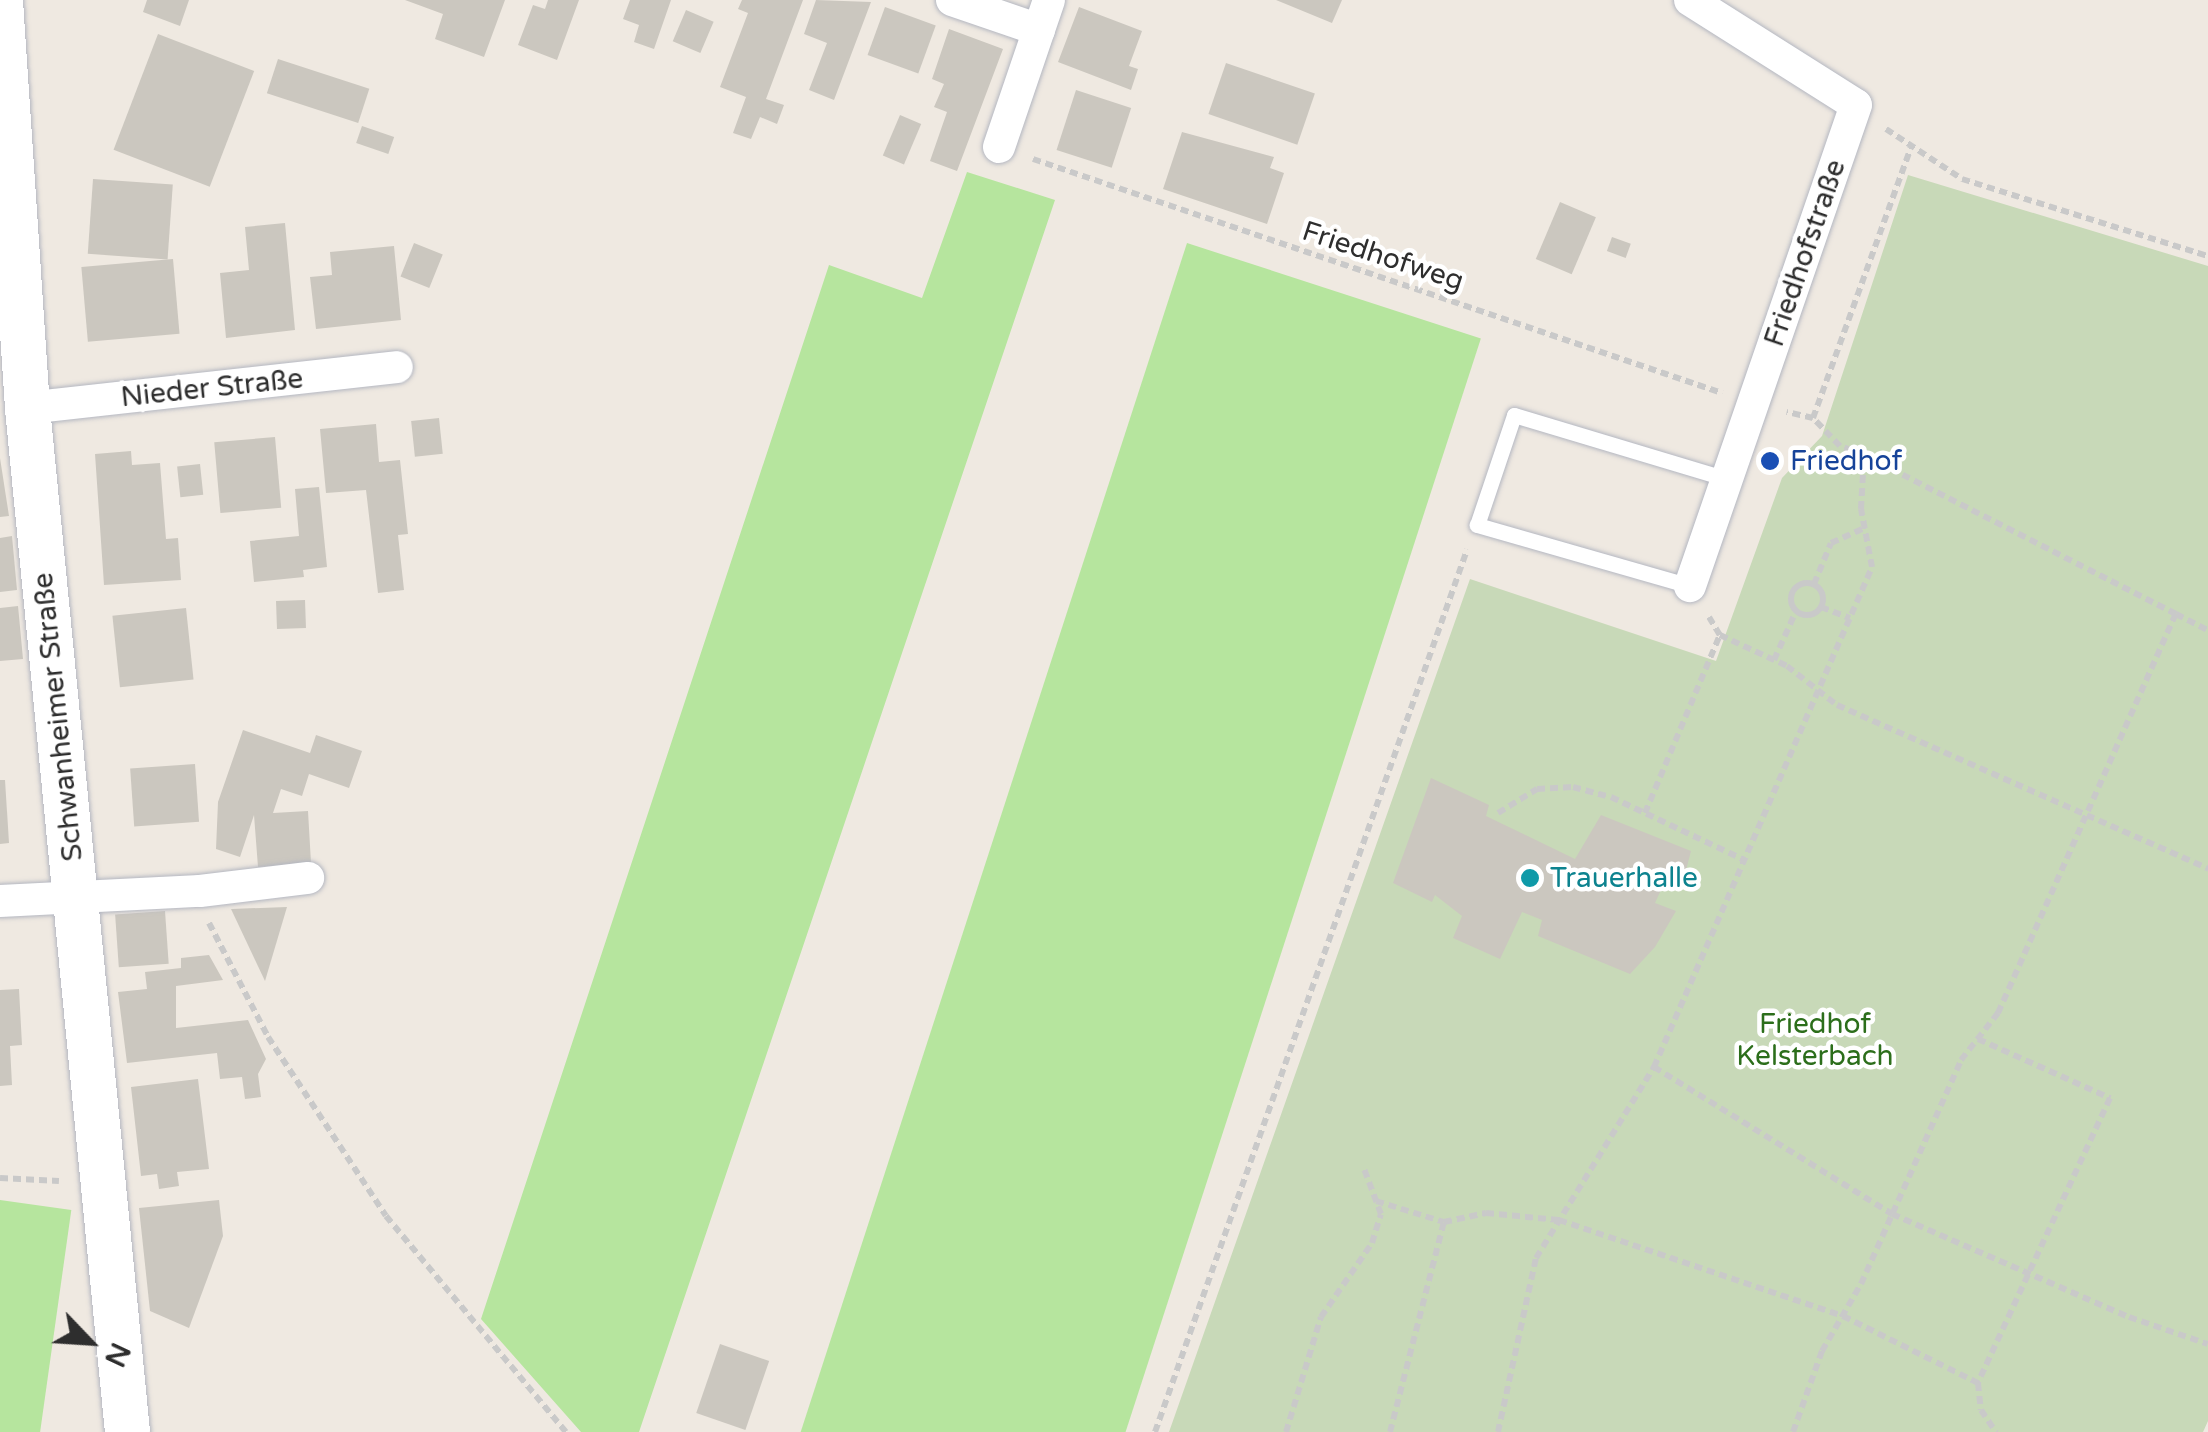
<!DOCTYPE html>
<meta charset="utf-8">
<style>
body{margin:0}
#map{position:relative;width:2208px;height:1432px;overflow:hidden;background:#efe9e1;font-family:"Varela Round",sans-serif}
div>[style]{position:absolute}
.green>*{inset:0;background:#b6e59e;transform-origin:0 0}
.cemetery>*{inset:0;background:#c8d9b8}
.building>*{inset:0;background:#cbc7bf;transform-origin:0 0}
.path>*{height:6px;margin-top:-3px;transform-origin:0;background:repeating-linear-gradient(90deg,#c9c9c9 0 8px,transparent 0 13px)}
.path>.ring{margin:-3px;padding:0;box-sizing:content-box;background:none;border:6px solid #c9c9c9;border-radius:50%}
.roads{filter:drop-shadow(0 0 2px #b4b7c1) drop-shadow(0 0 2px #b4b7c1)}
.lane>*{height:15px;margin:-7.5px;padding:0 7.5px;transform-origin:7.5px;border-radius:7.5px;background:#fff}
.street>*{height:32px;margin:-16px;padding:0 16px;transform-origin:16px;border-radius:16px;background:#fff}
.secondary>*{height:45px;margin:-22.5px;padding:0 22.5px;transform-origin:22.5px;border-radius:22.5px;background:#fff}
.dots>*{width:28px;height:28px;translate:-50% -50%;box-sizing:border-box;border:5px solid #fff;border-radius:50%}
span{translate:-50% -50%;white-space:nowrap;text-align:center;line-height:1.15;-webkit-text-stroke:9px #fff;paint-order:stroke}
.street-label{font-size:28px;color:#2e2e2e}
.transit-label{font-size:28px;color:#164399}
.left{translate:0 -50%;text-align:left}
.culture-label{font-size:28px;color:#0d838f}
.park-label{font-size:28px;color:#2c6e1b}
.north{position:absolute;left:40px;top:1292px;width:100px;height:100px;-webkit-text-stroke:8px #fff;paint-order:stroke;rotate:115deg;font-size:28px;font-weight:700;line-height:40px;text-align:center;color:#2e2e2e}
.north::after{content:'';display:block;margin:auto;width:35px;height:45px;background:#2e2e2e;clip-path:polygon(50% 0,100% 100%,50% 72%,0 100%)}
</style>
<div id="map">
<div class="green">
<i style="clip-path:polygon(967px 172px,1055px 200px,639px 1432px,581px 1432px,481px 1319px,829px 265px,922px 298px)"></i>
<i style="left:1187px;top:243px;width:309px;height:1252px;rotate:18deg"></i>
<i style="left:0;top:1200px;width:72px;height:232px;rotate:8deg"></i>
</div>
<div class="cemetery">
<i style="clip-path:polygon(1908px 175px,2208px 266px,2208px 1421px,2203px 1432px,1169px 1432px,1470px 579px,1716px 661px,1782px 478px,1822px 436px)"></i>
</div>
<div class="building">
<i style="clip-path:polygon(147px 0,189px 0,180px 26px,143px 12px)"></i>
<i style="clip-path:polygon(405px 0,505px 0,484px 57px,435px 39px,443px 14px)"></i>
<i style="clip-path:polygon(548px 0,579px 0,557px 60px,518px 45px,533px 5px,545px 9px)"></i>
<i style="clip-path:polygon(630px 0,671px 0,654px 49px,634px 42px,639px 25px,623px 19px)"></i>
<i style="clip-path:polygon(742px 0,803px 0,766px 99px,784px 105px,777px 124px,760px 117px,751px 139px,733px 133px,746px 97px,720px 87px,748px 13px,738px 9px)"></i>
<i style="clip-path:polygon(816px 0,871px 2px,834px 100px,809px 90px,827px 43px,804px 34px)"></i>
<i style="clip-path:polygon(1276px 0,1342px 0,1332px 23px)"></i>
<i style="left:885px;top:7px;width:54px;height:51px;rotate:20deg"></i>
<i style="clip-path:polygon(1079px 7px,1142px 31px,1129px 66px,1138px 69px,1131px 90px,1058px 62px)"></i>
<i style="left:686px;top:10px;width:30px;height:34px;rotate:23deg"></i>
<i style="clip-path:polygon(949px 29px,1003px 49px,957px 171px,930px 161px,947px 112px,934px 107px,944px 84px,932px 79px)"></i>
<i style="left:158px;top:34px;width:103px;height:124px;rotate:21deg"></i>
<i style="left:278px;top:59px;width:96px;height:36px;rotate:18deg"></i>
<i style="left:1226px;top:63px;width:94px;height:54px;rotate:19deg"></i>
<i style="left:1076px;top:90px;width:58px;height:63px;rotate:18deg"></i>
<i style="left:900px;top:115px;width:23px;height:44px;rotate:23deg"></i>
<i style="left:362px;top:126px;width:34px;height:18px;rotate:19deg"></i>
<i style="clip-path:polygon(1182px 132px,1274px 157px,1270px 168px,1284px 173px,1267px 224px,1163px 189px)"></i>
<i style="left:93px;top:179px;width:80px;height:75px;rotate:4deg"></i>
<i style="left:1560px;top:202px;width:39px;height:62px;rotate:23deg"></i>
<i style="clip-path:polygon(285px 223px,295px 330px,226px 338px,220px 273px,249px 270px,245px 227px)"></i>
<i style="left:1612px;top:237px;width:20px;height:15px;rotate:20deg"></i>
<i style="left:414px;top:243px;width:31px;height:36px;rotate:22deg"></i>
<i style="clip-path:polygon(394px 246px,401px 320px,316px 329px,310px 277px,332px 275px,330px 252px)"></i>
<i style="left:173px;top:259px;width:75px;height:92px;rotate:85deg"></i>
<i style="left:439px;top:418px;width:36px;height:28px;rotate:84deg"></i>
<i style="clip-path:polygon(376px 424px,379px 462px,400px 460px,408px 534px,398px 535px,404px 590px,378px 593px,366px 490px,326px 493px,320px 429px)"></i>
<i style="left:275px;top:437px;width:71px;height:61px;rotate:85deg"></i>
<i style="clip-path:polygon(131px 451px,132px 465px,160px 463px,166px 539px,178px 538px,181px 580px,104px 585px,95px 454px)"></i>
<i style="clip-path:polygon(0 458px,9px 516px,0 517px)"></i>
<i style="left:200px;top:464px;width:31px;height:23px;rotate:84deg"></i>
<i style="clip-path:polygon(319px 487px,327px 567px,303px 570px,304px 577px,254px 582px,250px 541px,299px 536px,295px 489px)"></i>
<i style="clip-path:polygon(12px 536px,17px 590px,0 592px,0 538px)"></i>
<i style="left:305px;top:600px;width:28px;height:29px;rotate:88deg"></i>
<i style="clip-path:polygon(18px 606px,23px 659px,0 661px,0 608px)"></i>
<i style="left:186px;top:608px;width:72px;height:74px;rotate:84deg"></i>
<i style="clip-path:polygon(243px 730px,310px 753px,316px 735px,362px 751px,349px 788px,309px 774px,302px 796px,281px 789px,273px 813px,308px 811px,311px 863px,258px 867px,254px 815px,240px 857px,216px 849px,218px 802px)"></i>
<i style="left:195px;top:764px;width:58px;height:65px;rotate:86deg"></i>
<i style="clip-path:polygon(1431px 778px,1489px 805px,1486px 816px,1575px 859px,1601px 815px,1691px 851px,1685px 874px,1670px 870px,1655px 903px,1676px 911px,1655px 947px,1630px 974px,1538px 936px,1542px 920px,1522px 912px,1500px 959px,1453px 938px,1462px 916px,1435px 895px,1432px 902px,1393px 883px)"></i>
<i style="clip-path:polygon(0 780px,5px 780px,9px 843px,0 844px)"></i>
<i style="clip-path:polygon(287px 907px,265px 981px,231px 909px)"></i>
<i style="left:165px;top:911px;width:53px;height:50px;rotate:86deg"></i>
<i style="clip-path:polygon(209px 955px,223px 980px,176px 986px,176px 1028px,248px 1020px,266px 1059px,258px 1074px,261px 1097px,245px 1099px,242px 1077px,220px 1079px,217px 1053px,127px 1063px,118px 992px,147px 989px,145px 972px,181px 968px,181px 958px)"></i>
<i style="clip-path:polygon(19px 989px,22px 1045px,10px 1046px,12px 1085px,0 1086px,0 990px)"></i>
<i style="clip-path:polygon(198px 1079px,209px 1169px,177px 1172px,179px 1186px,159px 1189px,157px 1174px,141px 1176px,131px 1087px)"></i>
<i style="clip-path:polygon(219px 1200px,223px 1236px,189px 1328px,150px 1311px,139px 1208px)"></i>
<i style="left:720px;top:1344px;width:52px;height:73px;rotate:19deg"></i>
</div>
<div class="path">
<i style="left:1886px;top:129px;width:91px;rotate:33.3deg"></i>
<i style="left:1962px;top:179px;width:258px;rotate:17.4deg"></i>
<i style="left:1033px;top:159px;width:728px;rotate:18.76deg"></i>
<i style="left:1813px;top:418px;width:287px;rotate:-70.1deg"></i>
<i class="ring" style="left:1791px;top:583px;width:26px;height:26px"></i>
<i style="left:1814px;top:584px;width:44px;rotate:-67.5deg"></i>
<i style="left:1831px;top:543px;width:36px;rotate:-24deg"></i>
<i style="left:1821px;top:607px;width:31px;rotate:21deg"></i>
<i style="left:2176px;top:614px;width:36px;rotate:27deg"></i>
<i style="left:1709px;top:617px;width:21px;rotate:59deg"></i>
<i style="left:1720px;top:635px;width:74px;rotate:24.8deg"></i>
<i style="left:1787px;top:666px;width:63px;rotate:38deg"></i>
<i style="left:1837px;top:705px;width:406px;rotate:23.8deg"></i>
<i style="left:1774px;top:660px;width:54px;rotate:-65.8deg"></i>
<i style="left:1498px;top:813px;width:46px;rotate:-31.6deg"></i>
<i style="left:1537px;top:789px;width:36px;rotate:-3deg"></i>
<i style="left:1573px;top:787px;width:39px;rotate:15deg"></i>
<i style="left:1611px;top:797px;width:147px;rotate:25.3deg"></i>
<i style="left:1645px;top:813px;width:193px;rotate:-67.2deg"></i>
<i style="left:209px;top:923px;width:128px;rotate:62.6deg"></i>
<i style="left:268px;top:1037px;width:214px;rotate:56.6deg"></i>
<i style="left:386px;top:1216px;width:281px;rotate:50.2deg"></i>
<i style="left:1978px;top:1039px;width:145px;rotate:24.1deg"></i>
<i style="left:2110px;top:1098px;width:314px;rotate:114.9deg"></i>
<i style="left:1978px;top:1383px;width:27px;rotate:84deg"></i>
<i style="left:1981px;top:1410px;width:27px;rotate:56deg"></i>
<i style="left:1654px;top:1067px;width:280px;rotate:31.7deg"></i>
<i style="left:1892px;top:1214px;width:258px;rotate:23.5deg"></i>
<i style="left:2129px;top:1317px;width:83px;rotate:18.9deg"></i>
<i style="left:0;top:1178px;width:59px;rotate:2.9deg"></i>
<i style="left:1376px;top:1201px;width:71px;rotate:17.2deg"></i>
<i style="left:1444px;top:1222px;width:43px;rotate:-12.1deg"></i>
<i style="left:1486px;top:1213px;width:73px;rotate:5.5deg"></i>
<i style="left:1559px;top:1220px;width:300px;rotate:18.7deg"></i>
<i style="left:1843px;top:1316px;width:151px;rotate:26.4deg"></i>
<i style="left:1155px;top:1432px;width:936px;rotate:-70.52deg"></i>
<i style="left:1286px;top:1432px;width:120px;rotate:-73.1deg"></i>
<i style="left:1321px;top:1317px;width:90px;rotate:-55.4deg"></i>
<i style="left:1372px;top:1243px;width:30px;rotate:-73deg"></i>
<i style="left:1381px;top:1214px;width:51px;rotate:-110.6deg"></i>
<i style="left:1390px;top:1432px;width:217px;rotate:-75.6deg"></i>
<i style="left:1498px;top:1432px;width:178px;rotate:-77.7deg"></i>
<i style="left:1536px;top:1258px;width:225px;rotate:-58.3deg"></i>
<i style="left:1654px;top:1067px;width:545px;rotate:-66.44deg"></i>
<i style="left:1872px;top:567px;width:59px;rotate:-100.7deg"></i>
<i style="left:1861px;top:509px;width:54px;rotate:-86.8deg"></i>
<i style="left:1864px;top:455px;width:26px;rotate:-159deg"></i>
<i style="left:1840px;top:446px;width:39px;rotate:-134deg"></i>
<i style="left:1813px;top:418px;width:27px;rotate:-167deg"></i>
<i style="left:1793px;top:1432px;width:86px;rotate:-70.3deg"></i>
<i style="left:1822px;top:1351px;width:78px;rotate:-59.8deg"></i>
<i style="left:1861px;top:1284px;width:245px;rotate:-65.9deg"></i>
<i style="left:1961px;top:1060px;width:60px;rotate:-51.8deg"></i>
<i style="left:1998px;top:1013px;width:437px;rotate:-66deg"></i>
<i style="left:2176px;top:614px;width:350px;rotate:-153deg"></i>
</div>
<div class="roads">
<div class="lane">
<i style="left:1690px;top:586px;width:222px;rotate:-164deg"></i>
<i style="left:1477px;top:525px;width:116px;rotate:-71.4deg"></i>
<i style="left:1514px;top:415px;width:223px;rotate:16.7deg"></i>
</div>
<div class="street">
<i style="left:952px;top:0;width:92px;rotate:19deg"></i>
<i style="left:1690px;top:0;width:196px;rotate:32.3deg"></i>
<i style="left:1856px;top:105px;width:509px;rotate:109.04deg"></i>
<i style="left:999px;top:147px;width:155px;rotate:-71.2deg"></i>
<i style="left:27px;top:408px;width:372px;rotate:-6.3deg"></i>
<i style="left:0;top:901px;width:200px;rotate:-2.9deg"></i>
<i style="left:200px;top:891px;width:109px;rotate:-6.9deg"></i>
</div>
<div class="secondary">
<i style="left:0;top:1px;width:408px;rotate:86.2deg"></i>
<i style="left:27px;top:408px;width:1029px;rotate:84.42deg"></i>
</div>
</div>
<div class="dots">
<i style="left:1770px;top:461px;background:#1a4fb4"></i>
<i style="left:1530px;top:878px;background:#0f9aa8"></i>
</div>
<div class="street-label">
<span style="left:1805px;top:253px;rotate:-71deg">Friedhofstraße</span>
<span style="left:1383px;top:256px;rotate:18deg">Friedhofweg</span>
<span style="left:212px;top:388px;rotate:-6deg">Nieder Straße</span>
<span style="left:58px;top:717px;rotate:-96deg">Schwanheimer Straße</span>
</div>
<div class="transit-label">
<span class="left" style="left:1790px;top:461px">Friedhof</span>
</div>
<div class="culture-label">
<span class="left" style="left:1550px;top:878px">Trauerhalle</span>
</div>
<div class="park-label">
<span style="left:1815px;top:1040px">Friedhof<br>Kelsterbach</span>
</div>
<div class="north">N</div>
</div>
